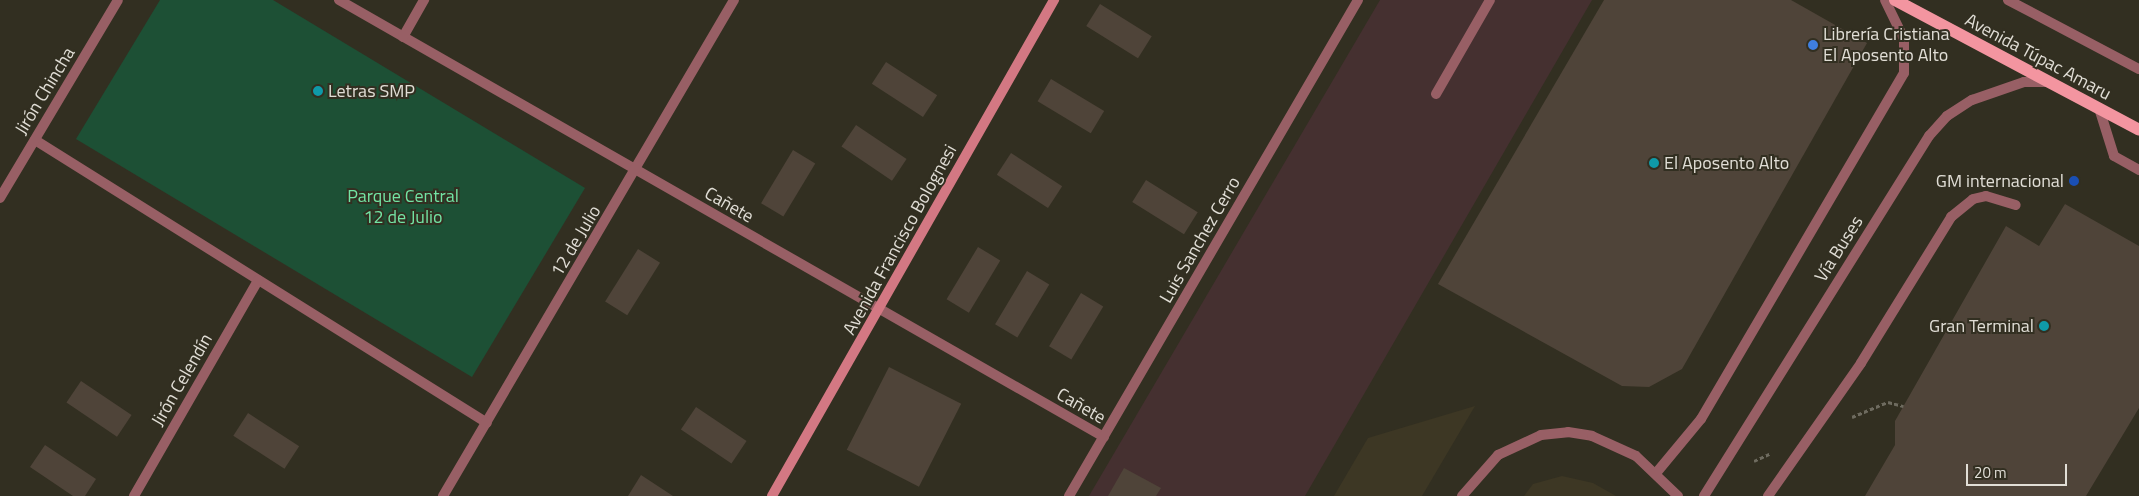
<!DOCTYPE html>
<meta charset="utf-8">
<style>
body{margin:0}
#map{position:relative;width:2139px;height:496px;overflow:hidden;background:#322f21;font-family:"Titillium Web",sans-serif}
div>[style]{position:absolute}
.built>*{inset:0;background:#3d3724}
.education>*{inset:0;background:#453030}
.green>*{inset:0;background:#1d5035}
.building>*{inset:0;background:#4f4439;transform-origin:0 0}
.path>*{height:3px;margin-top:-1.5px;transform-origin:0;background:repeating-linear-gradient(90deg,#6e6b5f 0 4px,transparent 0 6.5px)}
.lane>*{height:10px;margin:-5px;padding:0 5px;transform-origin:5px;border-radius:5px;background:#985f65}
.street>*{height:10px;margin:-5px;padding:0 5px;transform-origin:5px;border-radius:5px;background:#985f65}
.secondary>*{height:10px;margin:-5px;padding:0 5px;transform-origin:5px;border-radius:5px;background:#d37883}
.primary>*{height:12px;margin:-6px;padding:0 6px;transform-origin:6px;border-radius:6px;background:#f395a0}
.dots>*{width:14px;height:14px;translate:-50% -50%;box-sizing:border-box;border:2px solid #322f21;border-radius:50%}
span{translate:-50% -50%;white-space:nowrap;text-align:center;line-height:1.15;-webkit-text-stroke:4px #322f21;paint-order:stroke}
.poi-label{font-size:18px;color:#e1ded6}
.left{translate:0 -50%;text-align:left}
.right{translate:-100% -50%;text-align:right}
.street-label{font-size:18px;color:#e1ded6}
.park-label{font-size:18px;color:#73e4a4}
.scale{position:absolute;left:1966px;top:464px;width:101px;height:22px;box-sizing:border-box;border:2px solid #e1ded6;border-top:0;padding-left:6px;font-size:15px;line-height:18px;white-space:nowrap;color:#e1ded6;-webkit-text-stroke:4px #322f21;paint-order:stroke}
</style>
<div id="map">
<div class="built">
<i style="clip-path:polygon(1475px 406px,1422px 496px,1334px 496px,1368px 438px)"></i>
<i style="clip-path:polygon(1562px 476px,1593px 483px,1616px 496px,1524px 496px,1533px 484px)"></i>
</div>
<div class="education">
<i style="clip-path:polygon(1380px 0,1592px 0,1305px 496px,1089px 496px)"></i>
</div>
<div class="green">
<i style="clip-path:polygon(160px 0,273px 0,585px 188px,472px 377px,76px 139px)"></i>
</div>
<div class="building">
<i style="clip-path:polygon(1604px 0,1791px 0,1867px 43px,1682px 369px,1649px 387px,1622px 386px,1438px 284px)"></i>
<i style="left:1100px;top:4px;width:61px;height:26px;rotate:32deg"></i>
<i style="left:886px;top:62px;width:61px;height:26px;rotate:33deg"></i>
<i style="left:1051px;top:79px;width:62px;height:26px;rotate:31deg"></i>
<i style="left:856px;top:125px;width:61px;height:26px;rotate:34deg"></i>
<i style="left:793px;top:150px;width:26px;height:62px;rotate:31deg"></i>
<i style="left:1011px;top:153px;width:61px;height:26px;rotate:33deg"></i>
<i style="left:1146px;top:180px;width:61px;height:26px;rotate:32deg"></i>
<i style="clip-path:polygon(2065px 204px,2139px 246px,2139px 408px,2086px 496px,1865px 496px,1895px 445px,1895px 421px,2006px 226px,2039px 246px)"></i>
<i style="left:978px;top:247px;width:26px;height:61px;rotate:31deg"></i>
<i style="left:638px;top:249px;width:26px;height:62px;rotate:32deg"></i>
<i style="left:1027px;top:271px;width:26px;height:62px;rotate:31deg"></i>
<i style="left:1081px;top:293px;width:26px;height:62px;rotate:31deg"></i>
<i style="left:889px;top:367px;width:81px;height:93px;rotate:27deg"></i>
<i style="left:81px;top:381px;width:61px;height:26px;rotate:34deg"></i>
<i style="left:696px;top:407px;width:61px;height:27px;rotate:34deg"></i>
<i style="left:248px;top:413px;width:61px;height:27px;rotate:33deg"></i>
<i style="clip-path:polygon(45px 445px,96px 479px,85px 496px,73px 496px,30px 467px)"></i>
<i style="clip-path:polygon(1124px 468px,1161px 488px,1156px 496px,1108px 496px)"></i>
<i style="clip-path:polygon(641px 475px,673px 496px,628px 496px)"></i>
</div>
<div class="path">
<i style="left:1852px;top:417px;width:39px;rotate:-23deg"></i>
<i style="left:1888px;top:402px;width:16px;rotate:15deg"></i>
<i style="left:1754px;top:461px;width:17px;rotate:-25deg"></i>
</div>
<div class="lane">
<i style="left:2008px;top:0;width:148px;rotate:27.8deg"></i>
<i style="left:1436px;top:94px;width:108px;rotate:-60.1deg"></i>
<i style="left:2099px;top:108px;width:50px;rotate:72.6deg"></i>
<i style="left:2114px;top:156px;width:29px;rotate:29deg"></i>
<i style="left:1657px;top:472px;width:69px;rotate:-50.3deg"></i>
<i style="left:1701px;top:419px;width:401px;rotate:-59.6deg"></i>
<i style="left:1904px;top:73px;width:34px;rotate:-90deg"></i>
<i style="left:1904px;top:39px;width:43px;rotate:-116deg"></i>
<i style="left:1462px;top:496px;width:55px;rotate:-48.7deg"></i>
<i style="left:1498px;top:455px;width:47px;rotate:-24.9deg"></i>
<i style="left:1541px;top:435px;width:27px;rotate:-6deg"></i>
<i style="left:1568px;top:432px;width:24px;rotate:9deg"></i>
<i style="left:1592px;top:436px;width:48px;rotate:24.4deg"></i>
<i style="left:1636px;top:456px;width:58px;rotate:43.6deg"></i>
<i style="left:1704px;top:496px;width:425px;rotate:-58deg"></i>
<i style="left:1929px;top:136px;width:27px;rotate:-48deg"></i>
<i style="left:1947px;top:116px;width:30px;rotate:-33deg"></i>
<i style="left:1972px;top:100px;width:55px;rotate:-19.1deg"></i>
<i style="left:2024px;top:82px;width:22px"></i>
<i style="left:1768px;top:496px;width:162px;rotate:-55deg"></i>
<i style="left:1861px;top:363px;width:172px;rotate:-58.3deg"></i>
<i style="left:1951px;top:217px;width:28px;rotate:-39deg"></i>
<i style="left:1973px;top:199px;width:13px;rotate:-13deg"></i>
<i style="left:1986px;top:196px;width:31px;rotate:17deg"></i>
</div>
<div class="street">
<i style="left:339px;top:0;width:881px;rotate:29.74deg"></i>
<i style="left:403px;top:37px;width:43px;rotate:-60.4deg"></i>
<i style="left:35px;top:140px;width:533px;rotate:32.05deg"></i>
<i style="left:0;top:198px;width:230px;rotate:-59.2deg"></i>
<i style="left:134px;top:496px;width:249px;rotate:-60.1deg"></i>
<i style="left:443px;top:496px;width:575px;rotate:-59.6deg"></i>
<i style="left:1069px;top:496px;width:574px;rotate:-59.77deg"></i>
</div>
<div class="secondary">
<i style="left:772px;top:496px;width:571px;rotate:-60.38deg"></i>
</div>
<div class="primary">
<i style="left:1895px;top:0;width:276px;rotate:28deg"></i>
</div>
<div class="dots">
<i style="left:1813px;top:45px;background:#3f7fe0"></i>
<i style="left:318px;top:91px;background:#0f9aa8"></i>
<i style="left:1654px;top:163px;background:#0f9aa8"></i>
<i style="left:2074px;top:181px;background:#1a4fb4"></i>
<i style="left:2044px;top:326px;background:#0f9aa8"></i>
</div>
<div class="poi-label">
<span class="left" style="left:1823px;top:45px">Librería Cristiana<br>El Aposento Alto</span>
<span class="left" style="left:328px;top:91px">Letras SMP</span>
<span class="left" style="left:1664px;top:163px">El Aposento Alto</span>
<span class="right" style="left:2064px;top:181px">GM internacional</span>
<span class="right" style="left:2034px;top:326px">Gran Terminal</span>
</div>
<div class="street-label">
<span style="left:2038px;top:57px;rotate:28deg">Avenida Túpac Amaru</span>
<span style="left:45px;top:91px;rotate:-59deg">Jirón Chincha</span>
<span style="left:729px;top:205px;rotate:30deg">Cañete</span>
<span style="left:900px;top:240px;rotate:-61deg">Avenida Francisco Bolognesi</span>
<span style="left:1200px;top:240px;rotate:-60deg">Luis Sanchez Cerro</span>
<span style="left:576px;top:241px;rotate:-59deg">12 de Julio</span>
<span style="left:1839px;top:249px;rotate:-58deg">Vía Buses</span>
<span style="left:182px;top:380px;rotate:-60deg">Jirón Celendín</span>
<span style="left:1081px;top:406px;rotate:30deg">Cañete</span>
</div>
<div class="park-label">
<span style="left:403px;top:207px">Parque Central<br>12 de Julio</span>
</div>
<div class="scale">20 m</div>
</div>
